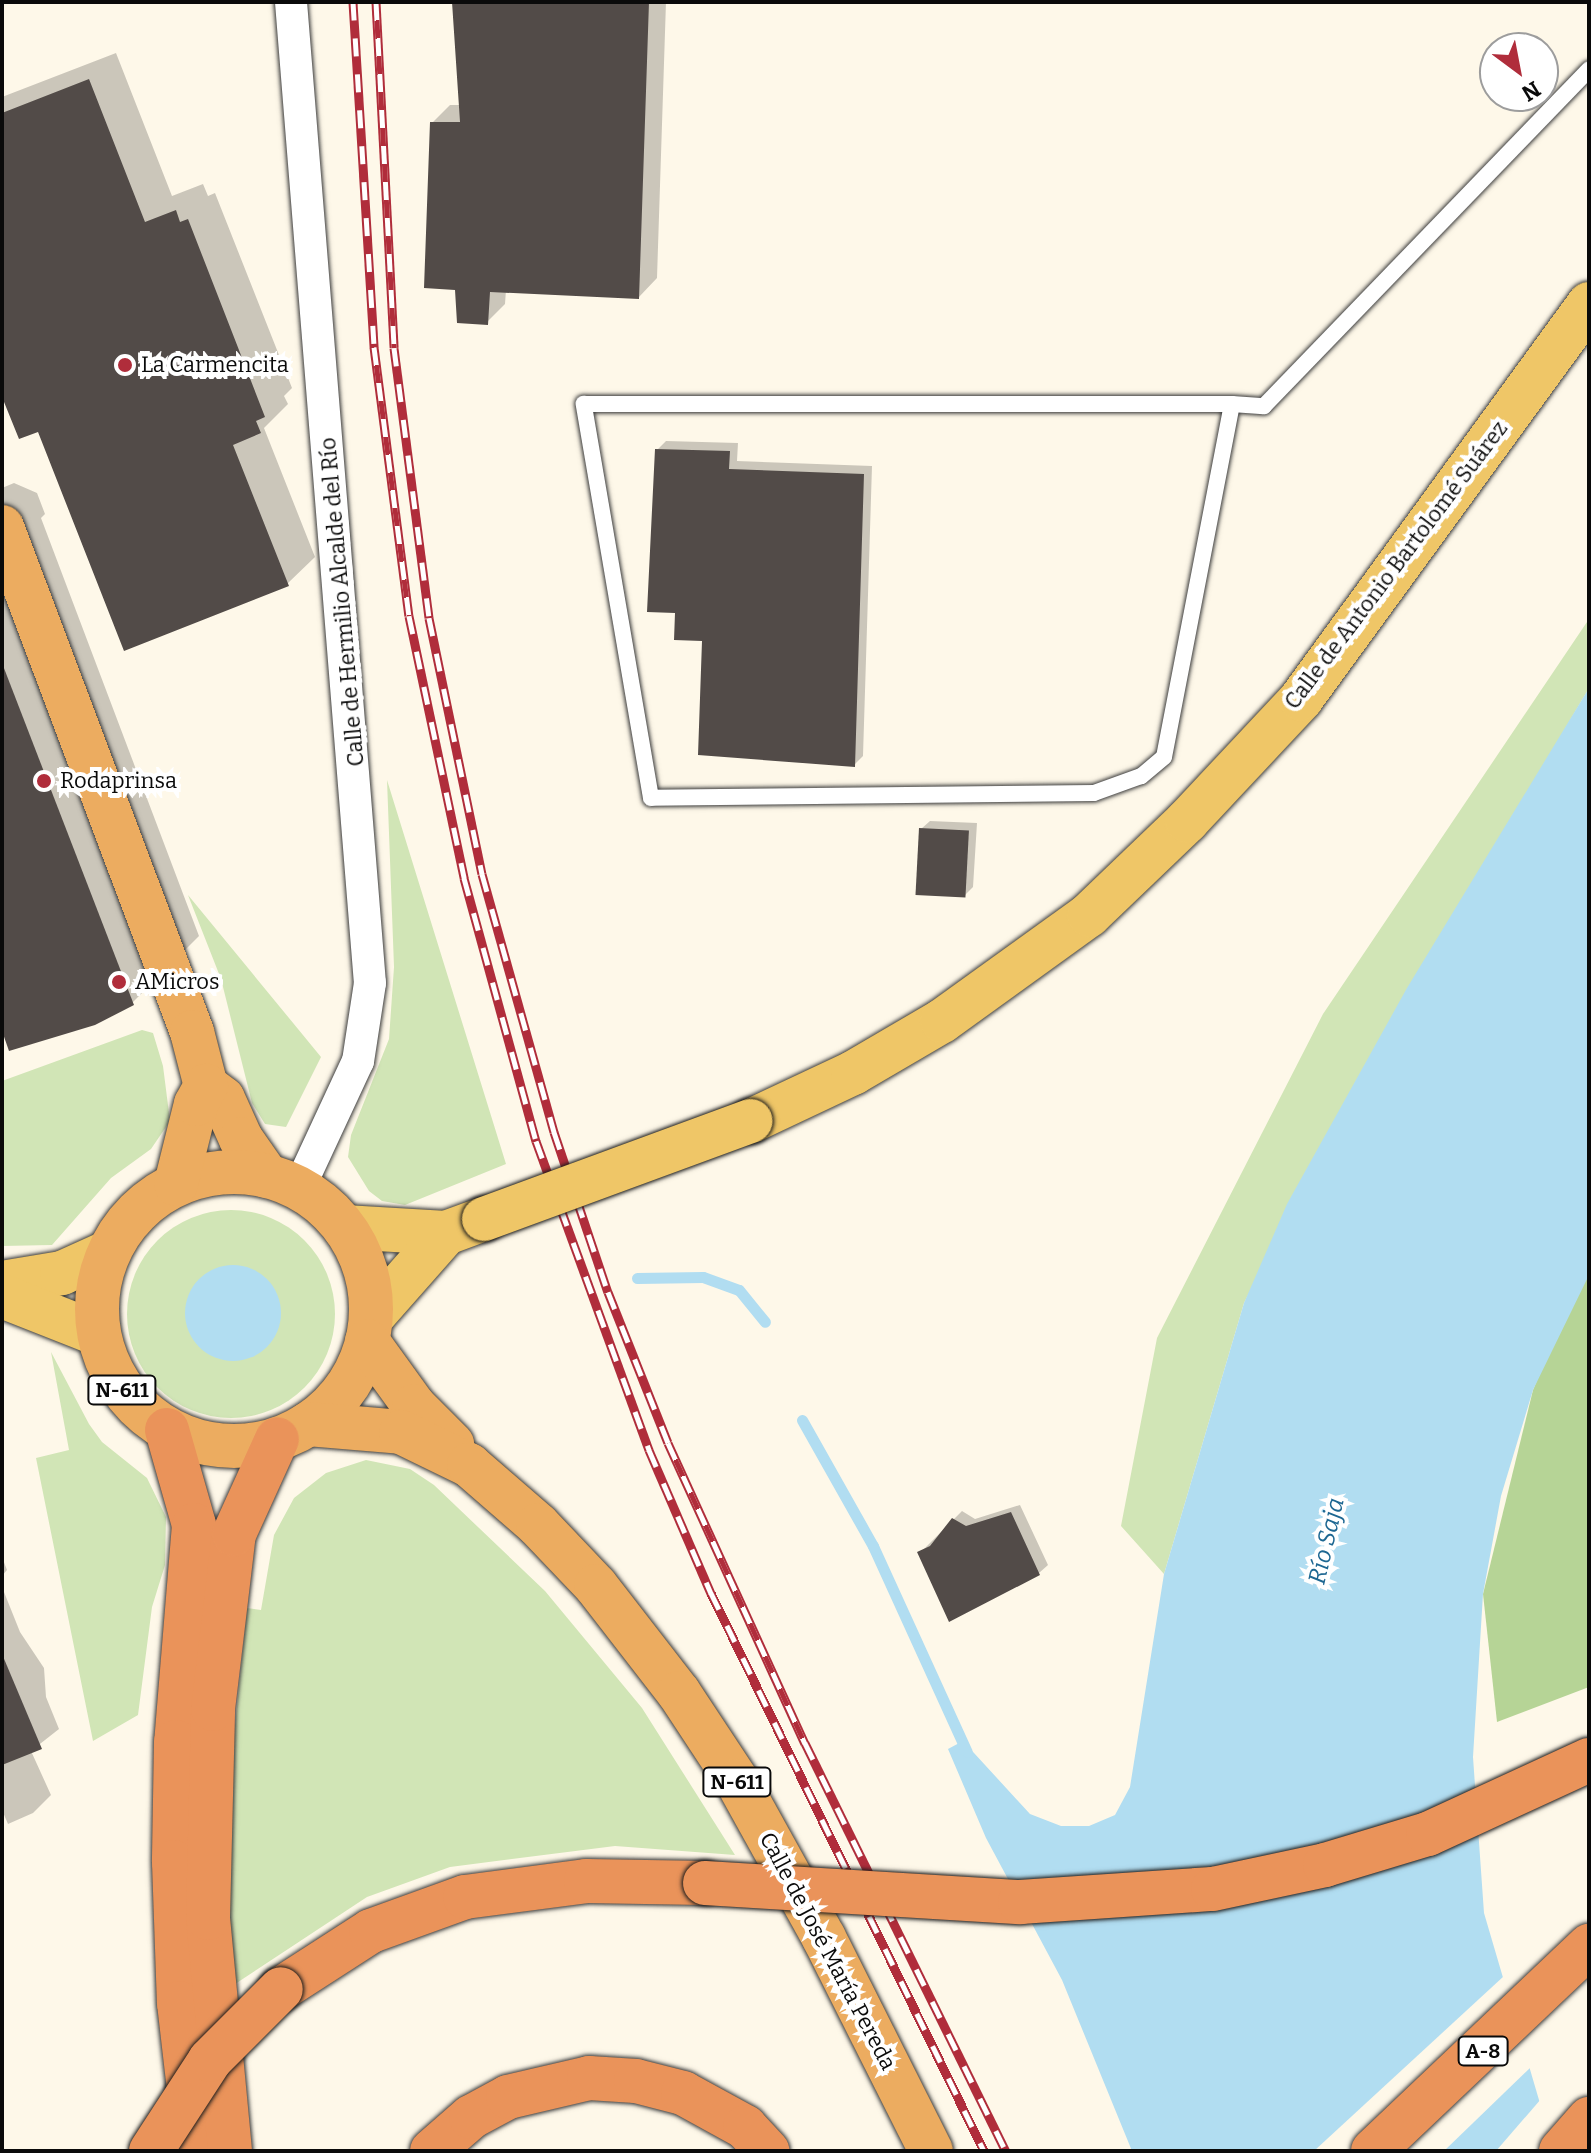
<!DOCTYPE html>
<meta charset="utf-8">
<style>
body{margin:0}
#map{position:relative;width:1591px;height:2153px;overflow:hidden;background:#fef8e9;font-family:Bitter,serif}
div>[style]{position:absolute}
.green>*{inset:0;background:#d1e5b6}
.round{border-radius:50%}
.forest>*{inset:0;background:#b6d496}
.water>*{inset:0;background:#b1ddf1}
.pier>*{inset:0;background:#fef8e9}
.shadow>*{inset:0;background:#0003}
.stream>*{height:11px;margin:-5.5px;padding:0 5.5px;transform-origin:5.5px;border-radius:5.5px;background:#b1ddf1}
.building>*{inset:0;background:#524b48;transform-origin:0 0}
.roads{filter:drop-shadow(0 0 2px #3d3d3d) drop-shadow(0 0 2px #3d3d3d)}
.service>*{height:16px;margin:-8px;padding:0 8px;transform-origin:8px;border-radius:8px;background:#fff}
.minor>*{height:32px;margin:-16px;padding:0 16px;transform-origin:16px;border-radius:16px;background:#fff}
.primary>*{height:44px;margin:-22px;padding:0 22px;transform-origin:22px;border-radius:22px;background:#efc667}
.trunk>*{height:44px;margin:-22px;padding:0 22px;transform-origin:22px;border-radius:22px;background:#ecac60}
.trunk>.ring{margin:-22px;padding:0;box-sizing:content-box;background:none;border:44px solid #ecac60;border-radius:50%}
.motorway>*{height:44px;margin:-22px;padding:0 22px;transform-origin:22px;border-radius:22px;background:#ea935a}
.rail>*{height:9px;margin-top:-4.5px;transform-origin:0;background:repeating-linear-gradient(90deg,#fff 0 18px,#b02d3b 0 36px);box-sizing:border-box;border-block:2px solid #b02d3b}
.bridges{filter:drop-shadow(0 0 2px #1b1b1b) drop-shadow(0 0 2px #1b1b1b)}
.primary-bridge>*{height:44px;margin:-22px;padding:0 22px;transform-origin:22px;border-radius:22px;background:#efc667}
.motorway-bridge>*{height:44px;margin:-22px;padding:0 22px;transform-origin:22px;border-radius:22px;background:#ea935a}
.dots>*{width:22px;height:22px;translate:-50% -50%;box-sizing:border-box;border:4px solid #fff;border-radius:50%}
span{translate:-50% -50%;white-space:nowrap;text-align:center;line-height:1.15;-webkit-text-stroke:8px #fff;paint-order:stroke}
.shield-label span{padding:2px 6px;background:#fff;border:2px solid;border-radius:6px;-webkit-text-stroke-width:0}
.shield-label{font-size:20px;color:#0a0a0a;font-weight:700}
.poi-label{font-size:22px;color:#0a0a0a}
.left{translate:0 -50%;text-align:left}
.street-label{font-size:22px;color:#0a0a0a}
.water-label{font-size:24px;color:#1d6792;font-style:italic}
.frame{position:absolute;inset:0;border:4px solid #0a0a0a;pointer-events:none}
.north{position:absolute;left:1479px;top:32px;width:80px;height:80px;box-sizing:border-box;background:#fff;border:2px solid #9d9d9d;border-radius:50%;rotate:148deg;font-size:22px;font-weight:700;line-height:32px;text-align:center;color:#0a0a0a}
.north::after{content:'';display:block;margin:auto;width:28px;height:36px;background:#b02d3b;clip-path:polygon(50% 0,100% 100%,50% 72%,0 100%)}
</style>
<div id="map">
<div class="green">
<i style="clip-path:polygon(1589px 619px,1589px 688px,1344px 1104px,1244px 1303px,1164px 1574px,1121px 1526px,1157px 1338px,1323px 1014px)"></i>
<i style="clip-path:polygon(387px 780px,506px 1164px,405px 1205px,382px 1201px,369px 1191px,348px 1157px,351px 1135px,389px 1039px,394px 967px)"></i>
<i style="clip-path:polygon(188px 895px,321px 1057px,286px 1127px,265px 1124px,252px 1103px,221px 979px)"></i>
<i style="clip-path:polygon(142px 1030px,153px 1033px,163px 1066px,170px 1121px,151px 1149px,111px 1178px,52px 1245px,2px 1246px,2px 1081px)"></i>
<i class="round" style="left:127px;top:1210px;width:208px;height:208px"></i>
<i style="clip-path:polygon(51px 1352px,89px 1424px,102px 1442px,147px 1478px,166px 1517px,165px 1565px,152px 1607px,138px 1715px,93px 1741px,36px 1458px,69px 1450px)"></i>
<i style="clip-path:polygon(366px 1460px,410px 1469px,434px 1485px,545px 1591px,642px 1708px,735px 1855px,615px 1846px,450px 1867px,367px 1897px,229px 1988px,230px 1775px,247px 1608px,261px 1610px,274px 1535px,294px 1498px,326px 1473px)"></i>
</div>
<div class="forest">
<i style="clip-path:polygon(1589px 1254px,1589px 1687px,1497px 1722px,1483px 1594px,1533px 1390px)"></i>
</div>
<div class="water">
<i style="clip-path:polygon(1589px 688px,1589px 1275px,1533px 1390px,1501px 1496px,1483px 1594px,1473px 1757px,1484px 1913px,1554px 2151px,1132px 2151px,1062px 1980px,986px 1838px,948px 1749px,963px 1741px,1030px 1814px,1061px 1826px,1089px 1826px,1115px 1815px,1130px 1787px,1164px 1574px,1244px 1303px,1287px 1204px,1407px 988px)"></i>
<i class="round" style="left:185px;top:1265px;width:96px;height:96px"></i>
</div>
<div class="pier">
<i style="clip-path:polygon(1504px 1976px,1531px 2067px,1444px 2151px,1314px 2151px)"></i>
<i style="clip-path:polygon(1541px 2099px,1558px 2151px,1496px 2151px)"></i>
</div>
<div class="shadow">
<i style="clip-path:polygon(454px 2px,666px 2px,657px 278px,639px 297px,506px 290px,505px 304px,487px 322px,457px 288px,432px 123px,450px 105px,461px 105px)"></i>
<i style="clip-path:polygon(116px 53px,172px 196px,203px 184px,208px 196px,215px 193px,292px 388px,284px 396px,288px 404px,264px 428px,315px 557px,287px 584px,39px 429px,2px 391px,2px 97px)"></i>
<i style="clip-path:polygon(666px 441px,738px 443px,737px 461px,872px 466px,863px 756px,854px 765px,677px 611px,657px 450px)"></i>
<i style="clip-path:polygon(14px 483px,37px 493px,45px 514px,41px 518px,199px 936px,132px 1003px,2px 1023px,2px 488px)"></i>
<i style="clip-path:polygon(930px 821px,977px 823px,973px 887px,965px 895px,921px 829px)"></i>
<i style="clip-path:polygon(1020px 1505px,1048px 1565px,1039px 1573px,920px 1553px,962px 1511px,975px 1519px)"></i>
<i style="clip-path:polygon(2px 1557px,7px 1570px,2px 1576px)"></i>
<i style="clip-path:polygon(2px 1587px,20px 1632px,44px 1668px,46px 1697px,59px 1729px,31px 1751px,51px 1795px,33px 1813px,8px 1824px,2px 1810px)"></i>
</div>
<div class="stream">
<i style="left:637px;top:1278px;width:66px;rotate:-0.9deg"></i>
<i style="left:703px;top:1277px;width:38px;rotate:20deg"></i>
<i style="left:739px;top:1290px;width:41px;rotate:50.9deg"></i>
<i style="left:802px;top:1420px;width:145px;rotate:60.6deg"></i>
<i style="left:873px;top:1546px;width:226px;rotate:65.5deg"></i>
</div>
<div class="building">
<i style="clip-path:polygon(452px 2px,649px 2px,639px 299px,490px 292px,488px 325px,457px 323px,455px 290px,424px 288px,430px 122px,460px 122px)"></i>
<i style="clip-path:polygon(89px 79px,145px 222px,176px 210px,180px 222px,188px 219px,265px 417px,256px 421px,261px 433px,233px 445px,289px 586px,124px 651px,38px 432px,19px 439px,2px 397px,2px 113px)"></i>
<i style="clip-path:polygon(655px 449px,730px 451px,729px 469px,864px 474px,855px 767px,698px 755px,702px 641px,674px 640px,675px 613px,647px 612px)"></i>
<i style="clip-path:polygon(2px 663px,134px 1005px,95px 1025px,9px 1051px,2px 1031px)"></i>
<i style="left:919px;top:828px;width:50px;height:67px;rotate:3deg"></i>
<i style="clip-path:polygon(1011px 1512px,1040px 1575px,949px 1622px,917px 1552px,930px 1546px,952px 1518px,966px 1526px)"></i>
<i style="clip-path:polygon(2px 1654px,42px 1749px,2px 1765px)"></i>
</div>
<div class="roads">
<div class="service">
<i style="left:1232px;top:404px;width:359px;rotate:100.9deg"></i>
<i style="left:1164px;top:757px;width:30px;rotate:140deg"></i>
<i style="left:1141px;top:776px;width:50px;rotate:160.1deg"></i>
<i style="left:1094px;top:793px;width:443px;rotate:179.4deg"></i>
<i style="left:651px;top:798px;width:400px;rotate:-99.7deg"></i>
<i style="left:584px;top:404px;width:648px"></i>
<i style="left:1232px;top:404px;width:32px;rotate:4deg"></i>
<i style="left:1264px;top:406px;width:468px;rotate:-46deg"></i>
</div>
<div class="minor">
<i style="left:291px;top:2px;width:984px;rotate:85.4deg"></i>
<i style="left:370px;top:983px;width:79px;rotate:98.7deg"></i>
<i style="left:358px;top:1061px;width:140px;rotate:114.9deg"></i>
</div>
<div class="primary">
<i style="left:751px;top:1121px;width:113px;rotate:-25.2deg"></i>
<i style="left:853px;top:1073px;width:103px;rotate:-30.3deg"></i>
<i style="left:942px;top:1021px;width:181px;rotate:-35.8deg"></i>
<i style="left:1089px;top:915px;width:136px;rotate:-43.8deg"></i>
<i style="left:1187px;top:821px;width:167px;rotate:-46.9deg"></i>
<i style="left:1301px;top:699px;width:489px;rotate:-53.9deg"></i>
<i style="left:344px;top:1227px;width:102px;rotate:3.4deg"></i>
<i style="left:446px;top:1233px;width:40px;rotate:-20.2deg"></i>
<i style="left:2px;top:1283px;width:61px;rotate:-9.5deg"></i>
<i style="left:62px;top:1273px;width:51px;rotate:-24.1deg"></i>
<i style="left:2px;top:1296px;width:103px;rotate:21.6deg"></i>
<i style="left:371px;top:1318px;width:113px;rotate:-48.6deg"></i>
</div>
<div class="trunk">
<i style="left:2px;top:527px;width:540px;rotate:69.38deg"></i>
<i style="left:192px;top:1032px;width:56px;rotate:75.5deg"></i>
<i style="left:206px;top:1086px;width:21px;rotate:37deg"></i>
<i style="left:223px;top:1099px;width:44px;rotate:65.8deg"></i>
<i style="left:241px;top:1139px;width:45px;rotate:54.9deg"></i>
<i class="ring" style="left:97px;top:1172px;width:230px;height:230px"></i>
<i style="left:176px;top:1184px;width:82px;rotate:-76deg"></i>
<i style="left:196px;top:1104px;width:21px;rotate:-61deg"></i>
<i style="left:367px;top:1341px;width:80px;rotate:54.1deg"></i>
<i style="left:414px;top:1406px;width:54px;rotate:45deg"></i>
<i style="left:308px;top:1424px;width:93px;rotate:4.9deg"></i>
<i style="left:401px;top:1432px;width:76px;rotate:25.9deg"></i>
<i style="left:469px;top:1465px;width:91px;rotate:41deg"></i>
<i style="left:538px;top:1525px;width:84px;rotate:46.4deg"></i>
<i style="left:596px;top:1586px;width:135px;rotate:52.2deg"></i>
<i style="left:679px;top:1693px;width:105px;rotate:56.6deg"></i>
<i style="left:737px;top:1781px;width:179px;rotate:61deg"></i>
<i style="left:824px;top:1938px;width:238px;rotate:63.3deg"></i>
</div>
<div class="motorway">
<i style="left:167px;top:1430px;width:99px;rotate:74.1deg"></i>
<i style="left:194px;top:1525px;width:218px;rotate:94.7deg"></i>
<i style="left:176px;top:1742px;width:120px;rotate:91deg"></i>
<i style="left:174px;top:1862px;width:141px;rotate:88deg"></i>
<i style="left:179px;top:2003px;width:149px;rotate:83.4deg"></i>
<i style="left:281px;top:1989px;width:107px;rotate:-32.8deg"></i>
<i style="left:371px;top:1931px;width:100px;rotate:-19.9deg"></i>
<i style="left:465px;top:1897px;width:122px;rotate:-7.5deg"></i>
<i style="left:586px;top:1881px;width:119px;rotate:1deg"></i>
<i style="left:230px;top:2151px;width:234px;rotate:-95.4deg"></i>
<i style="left:208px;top:1918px;width:209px;rotate:-88.6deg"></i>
<i style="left:213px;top:1709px;width:176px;rotate:-83.2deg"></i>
<i style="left:234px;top:1534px;width:104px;rotate:-65.6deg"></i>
<i style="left:432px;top:2151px;width:52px;rotate:-41.1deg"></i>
<i style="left:471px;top:2117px;width:42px;rotate:-28.4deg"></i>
<i style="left:508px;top:2097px;width:83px;rotate:-13.2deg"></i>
<i style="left:589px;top:2078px;width:47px;rotate:3.7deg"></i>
<i style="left:636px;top:2081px;width:49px;rotate:14.3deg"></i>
<i style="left:683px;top:2093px;width:71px;rotate:28.7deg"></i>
<i style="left:745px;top:2127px;width:33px;rotate:47deg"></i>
<i style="left:1373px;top:2151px;width:298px;rotate:-43.5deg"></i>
<i style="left:1561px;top:2151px;width:43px;rotate:-48.8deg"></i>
</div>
</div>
<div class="rail">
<i style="left:353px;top:2px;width:346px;rotate:86.5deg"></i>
<i style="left:374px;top:347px;width:271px;rotate:82.6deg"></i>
<i style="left:409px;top:616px;width:268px;rotate:78.1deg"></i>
<i style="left:464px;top:878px;width:273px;rotate:74.7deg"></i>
<i style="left:536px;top:1141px;width:329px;rotate:69.9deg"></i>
<i style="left:649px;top:1450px;width:156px;rotate:66.6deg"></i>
<i style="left:711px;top:1593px;width:621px;rotate:63.93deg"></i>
<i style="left:376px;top:2px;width:346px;rotate:87deg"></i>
<i style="left:394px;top:348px;width:272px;rotate:82.6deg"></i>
<i style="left:429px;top:618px;width:261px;rotate:78.3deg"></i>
<i style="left:482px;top:874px;width:268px;rotate:74.4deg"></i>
<i style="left:554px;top:1132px;width:169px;rotate:71.4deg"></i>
<i style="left:608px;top:1292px;width:162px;rotate:68.3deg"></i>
<i style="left:668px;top:1443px;width:330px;rotate:65.5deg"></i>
<i style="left:805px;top:1743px;width:455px;rotate:63.8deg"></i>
</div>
<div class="bridges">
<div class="primary-bridge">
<i style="left:484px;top:1219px;width:284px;rotate:-20.2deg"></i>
</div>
<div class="motorway-bridge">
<i style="left:705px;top:1883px;width:316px;rotate:3.5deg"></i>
<i style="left:1020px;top:1902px;width:193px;rotate:-3.9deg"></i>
<i style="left:1213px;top:1889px;width:115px;rotate:-12.1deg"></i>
<i style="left:1325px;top:1865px;width:108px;rotate:-16.8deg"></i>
<i style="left:1428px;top:1834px;width:177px;rotate:-24.7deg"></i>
<i style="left:151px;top:2151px;width:108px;rotate:-57deg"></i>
<i style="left:210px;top:2060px;width:100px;rotate:-45deg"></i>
</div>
</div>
<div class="dots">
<i style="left:125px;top:365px;background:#b02d3b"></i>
<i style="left:44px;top:781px;background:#b02d3b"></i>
<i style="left:119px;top:982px;background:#b02d3b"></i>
</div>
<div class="shield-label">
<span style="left:122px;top:1390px">N-611</span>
<span style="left:737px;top:1782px">N-611</span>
<span style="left:1483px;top:2051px">A-8</span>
</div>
<div class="poi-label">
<span class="left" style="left:141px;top:365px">La Carmencita</span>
<span class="left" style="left:60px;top:781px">Rodaprinsa</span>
<span class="left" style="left:135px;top:982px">AMicros</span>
</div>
<div class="street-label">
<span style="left:1396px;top:565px;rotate:-53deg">Calle de Antonio Bartolomé Suárez</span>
<span style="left:342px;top:602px;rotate:-95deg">Calle de Hermilio Alcalde del Río</span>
<span style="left:828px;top:1951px;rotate:62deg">Calle de José María Pereda</span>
</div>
<div class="water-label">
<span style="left:1327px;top:1541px;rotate:-77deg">Río Saja</span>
</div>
<div class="frame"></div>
<div class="north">N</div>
</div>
